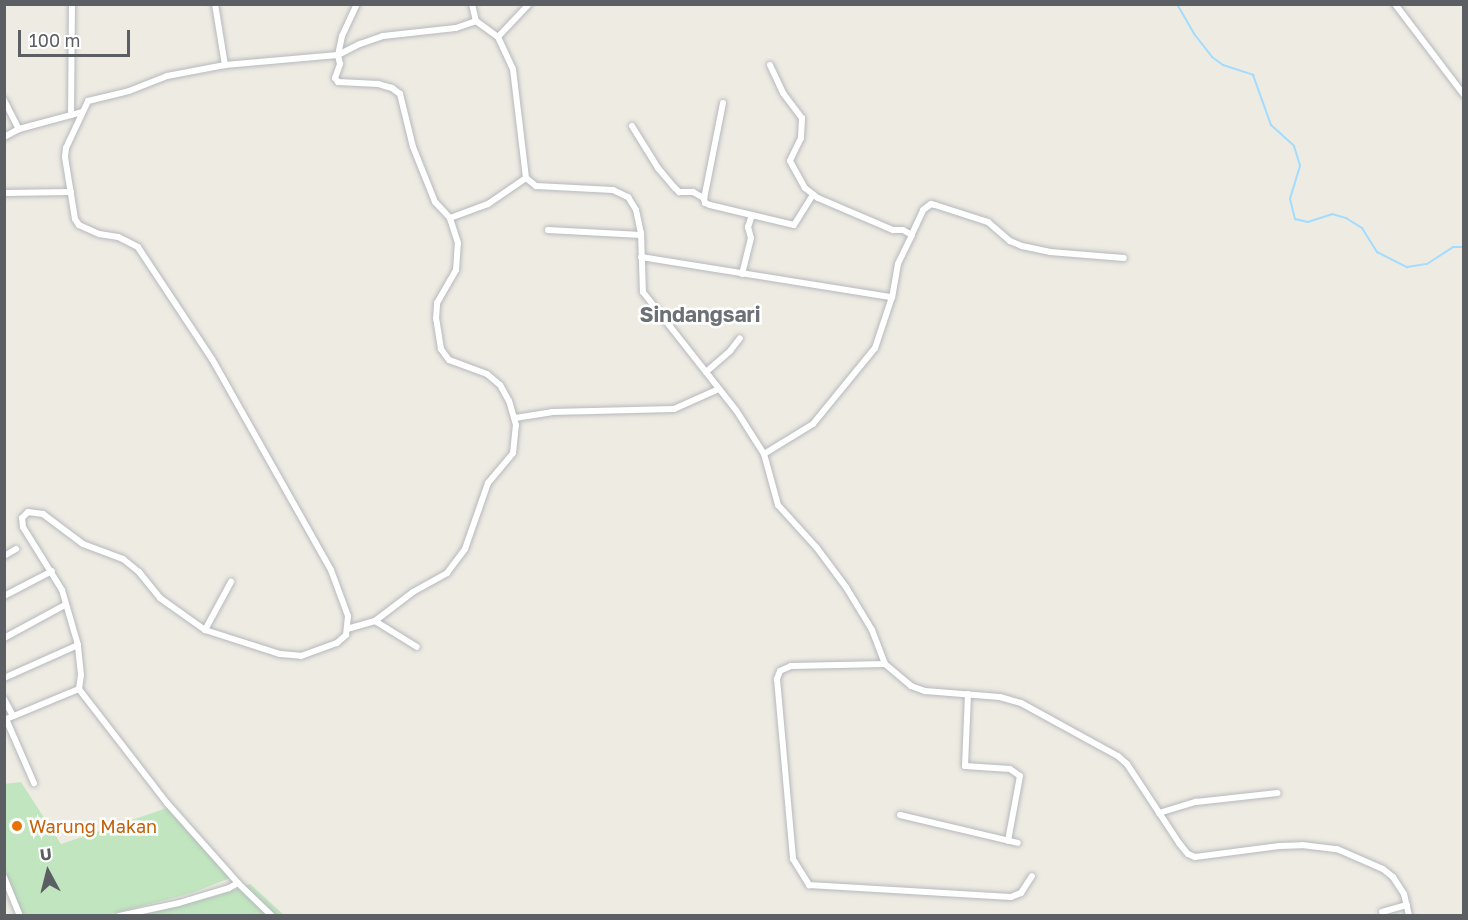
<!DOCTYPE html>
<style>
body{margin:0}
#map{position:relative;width:1468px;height:920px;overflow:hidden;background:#eeebe3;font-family:"Golos Text",sans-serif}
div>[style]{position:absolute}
.green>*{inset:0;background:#c1e6bf}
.stream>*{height:2px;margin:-1px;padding:0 1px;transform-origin:1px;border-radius:1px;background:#a2dcff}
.roads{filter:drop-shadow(0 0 2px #b5b9bd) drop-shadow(0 0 2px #b5b9bd)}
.minor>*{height:6px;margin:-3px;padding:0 3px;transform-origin:3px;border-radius:3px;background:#fff}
.dots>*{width:16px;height:16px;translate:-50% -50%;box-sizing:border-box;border:3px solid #fff;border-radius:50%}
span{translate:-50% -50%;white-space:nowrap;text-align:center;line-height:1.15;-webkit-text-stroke:5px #fff;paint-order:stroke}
.food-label{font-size:18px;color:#c56008}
.left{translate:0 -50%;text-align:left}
.quarter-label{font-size:21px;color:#6c7176;font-weight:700}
.frame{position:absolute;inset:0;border:6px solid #5b5f64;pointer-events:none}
.north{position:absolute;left:18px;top:842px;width:60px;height:60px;-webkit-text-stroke:4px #fff;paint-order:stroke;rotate:353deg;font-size:16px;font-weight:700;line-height:24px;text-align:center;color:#5b5f64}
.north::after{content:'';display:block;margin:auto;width:21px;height:27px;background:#5b5f64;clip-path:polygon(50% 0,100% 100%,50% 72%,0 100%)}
.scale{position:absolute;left:18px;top:30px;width:112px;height:27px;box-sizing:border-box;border:3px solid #5b5f64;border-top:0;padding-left:8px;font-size:18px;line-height:21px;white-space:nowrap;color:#5b5f64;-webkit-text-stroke:4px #fff;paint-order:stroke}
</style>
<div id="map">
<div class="green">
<i style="clip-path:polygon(21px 782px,61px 844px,167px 808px,230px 878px,192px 893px,107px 915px,19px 915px,5px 874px,4px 784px)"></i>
<i style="clip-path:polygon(250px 884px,284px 915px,138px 916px,223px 894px)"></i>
</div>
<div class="stream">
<i style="left:1177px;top:4px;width:36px;rotate:60deg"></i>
<i style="left:1195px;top:35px;width:28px;rotate:52deg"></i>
<i style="left:1212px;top:57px;width:14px;rotate:36deg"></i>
<i style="left:1223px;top:65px;width:32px;rotate:18deg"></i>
<i style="left:1253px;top:75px;width:53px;rotate:70.2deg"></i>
<i style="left:1271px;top:125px;width:31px;rotate:42deg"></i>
<i style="left:1294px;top:146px;width:21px;rotate:73deg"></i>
<i style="left:1300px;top:166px;width:34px;rotate:107deg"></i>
<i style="left:1290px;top:199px;width:21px;rotate:76deg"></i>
<i style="left:1295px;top:219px;width:13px;rotate:13deg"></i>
<i style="left:1308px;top:222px;width:25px;rotate:-18deg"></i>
<i style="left:1332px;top:214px;width:15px;rotate:16deg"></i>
<i style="left:1346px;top:218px;width:19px;rotate:32deg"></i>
<i style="left:1362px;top:228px;width:28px;rotate:58deg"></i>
<i style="left:1377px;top:252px;width:34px;rotate:27deg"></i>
<i style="left:1407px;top:267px;width:20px;rotate:-9deg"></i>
<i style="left:1427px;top:264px;width:31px;rotate:-33deg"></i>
<i style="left:1453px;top:247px;width:11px"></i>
</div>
<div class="roads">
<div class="minor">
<i style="left:215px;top:4px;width:62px;rotate:80.7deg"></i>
<i style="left:472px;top:4px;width:17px;rotate:77deg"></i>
<i style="left:476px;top:21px;width:27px;rotate:36deg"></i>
<i style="left:498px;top:37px;width:35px;rotate:65deg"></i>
<i style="left:513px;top:69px;width:110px;rotate:83.2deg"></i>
<i style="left:526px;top:178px;width:13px;rotate:39deg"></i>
<i style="left:536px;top:186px;width:77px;rotate:3deg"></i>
<i style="left:613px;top:190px;width:17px;rotate:25deg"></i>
<i style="left:628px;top:197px;width:15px;rotate:58deg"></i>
<i style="left:636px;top:210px;width:24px;rotate:78deg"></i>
<i style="left:641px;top:233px;width:59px;rotate:88.1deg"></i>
<i style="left:643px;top:292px;width:150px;rotate:51.8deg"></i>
<i style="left:736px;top:410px;width:52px;rotate:57.5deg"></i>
<i style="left:764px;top:454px;width:53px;rotate:74.6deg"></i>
<i style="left:778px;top:505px;width:58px;rotate:47.8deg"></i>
<i style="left:817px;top:548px;width:49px;rotate:53.4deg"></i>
<i style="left:846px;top:587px;width:50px;rotate:58.8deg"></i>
<i style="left:872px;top:630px;width:36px;rotate:69deg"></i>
<i style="left:885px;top:664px;width:34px;rotate:40deg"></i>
<i style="left:911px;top:686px;width:15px;rotate:20deg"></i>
<i style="left:925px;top:691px;width:75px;rotate:4.6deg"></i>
<i style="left:1000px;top:697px;width:22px;rotate:16deg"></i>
<i style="left:1021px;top:703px;width:111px;rotate:28.7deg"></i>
<i style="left:1118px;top:756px;width:12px;rotate:42deg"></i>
<i style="left:1127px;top:764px;width:95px;rotate:56.6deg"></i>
<i style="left:1179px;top:843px;width:14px;rotate:51deg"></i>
<i style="left:1188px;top:854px;width:8px;rotate:23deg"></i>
<i style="left:1195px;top:857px;width:85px;rotate:-7.5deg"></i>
<i style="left:1279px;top:846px;width:23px;rotate:-2deg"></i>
<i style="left:1302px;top:845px;width:35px;rotate:7deg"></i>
<i style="left:1337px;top:849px;width:50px;rotate:23.5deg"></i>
<i style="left:1383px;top:869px;width:13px;rotate:39deg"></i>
<i style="left:1393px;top:877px;width:20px;rotate:57deg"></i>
<i style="left:1404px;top:894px;width:23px;rotate:77deg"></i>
<i style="left:1395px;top:4px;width:114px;rotate:52.8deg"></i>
<i style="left:498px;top:37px;width:45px;rotate:-46.8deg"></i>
<i style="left:770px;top:65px;width:31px;rotate:65deg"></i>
<i style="left:783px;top:93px;width:31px;rotate:53deg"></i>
<i style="left:802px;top:118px;width:20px;rotate:93deg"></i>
<i style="left:801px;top:138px;width:25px;rotate:116deg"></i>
<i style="left:790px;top:161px;width:31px;rotate:61deg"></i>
<i style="left:805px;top:188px;width:16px;rotate:38deg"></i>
<i style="left:818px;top:198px;width:82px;rotate:23.1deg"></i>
<i style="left:893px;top:230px;width:10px"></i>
<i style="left:903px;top:230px;width:10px;rotate:29deg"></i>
<i style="left:912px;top:235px;width:32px;rotate:116deg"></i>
<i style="left:898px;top:264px;width:34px;rotate:100deg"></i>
<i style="left:4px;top:100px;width:33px;rotate:63deg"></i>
<i style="left:723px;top:103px;width:98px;rotate:101.2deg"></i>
<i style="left:704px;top:199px;width:4px;rotate:76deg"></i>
<i style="left:705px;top:203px;width:5px;rotate:22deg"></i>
<i style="left:710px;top:205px;width:43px;rotate:13.4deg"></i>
<i style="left:752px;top:215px;width:13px;rotate:108deg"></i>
<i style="left:748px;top:227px;width:11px;rotate:75deg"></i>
<i style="left:751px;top:238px;width:37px;rotate:104deg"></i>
<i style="left:71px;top:115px;width:111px;rotate:-89.5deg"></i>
<i style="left:632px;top:126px;width:49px;rotate:58.2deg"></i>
<i style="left:658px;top:168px;width:26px;rotate:50deg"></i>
<i style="left:675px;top:188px;width:6px;rotate:45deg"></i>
<i style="left:679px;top:192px;width:14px"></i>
<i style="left:693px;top:192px;width:13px;rotate:29deg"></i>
<i style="left:4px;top:137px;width:17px;rotate:-28deg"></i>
<i style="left:19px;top:129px;width:65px;rotate:-15.1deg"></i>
<i style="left:4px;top:193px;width:67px;rotate:-0.9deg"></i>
<i style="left:752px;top:215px;width:43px;rotate:13.4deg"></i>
<i style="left:794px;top:225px;width:36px;rotate:-58deg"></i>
<i style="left:450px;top:218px;width:40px;rotate:-20.2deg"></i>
<i style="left:488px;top:204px;width:46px;rotate:-34.4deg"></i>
<i style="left:548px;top:230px;width:93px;rotate:3.1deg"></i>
<i style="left:912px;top:234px;width:26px;rotate:-65deg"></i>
<i style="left:923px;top:210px;width:10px;rotate:-37deg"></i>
<i style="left:931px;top:204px;width:4px;rotate:14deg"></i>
<i style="left:935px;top:205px;width:56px;rotate:17.8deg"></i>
<i style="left:988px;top:222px;width:29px;rotate:41deg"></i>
<i style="left:1010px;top:241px;width:13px;rotate:23deg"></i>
<i style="left:1022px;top:246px;width:29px;rotate:12deg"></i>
<i style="left:1050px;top:252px;width:74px;rotate:4.6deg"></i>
<i style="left:641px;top:257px;width:254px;rotate:9.1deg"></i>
<i style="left:892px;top:297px;width:54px;rotate:108.4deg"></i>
<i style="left:875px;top:348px;width:98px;rotate:129.2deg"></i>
<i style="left:813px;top:424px;width:57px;rotate:148.5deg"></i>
<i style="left:706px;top:372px;width:32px;rotate:-41deg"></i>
<i style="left:730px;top:351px;width:16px;rotate:-52deg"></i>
<i style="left:515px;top:418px;width:37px;rotate:-9deg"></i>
<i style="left:552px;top:412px;width:122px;rotate:-1.4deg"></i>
<i style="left:674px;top:409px;width:49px;rotate:-24deg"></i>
<i style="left:4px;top:556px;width:14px;rotate:-30deg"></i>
<i style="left:4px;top:596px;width:54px;rotate:-27.5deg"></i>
<i style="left:375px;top:621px;width:49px;rotate:31.8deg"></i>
<i style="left:347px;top:629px;width:29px;rotate:-16deg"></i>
<i style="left:375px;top:621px;width:48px;rotate:-37.3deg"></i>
<i style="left:413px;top:592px;width:39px;rotate:-29deg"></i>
<i style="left:447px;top:573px;width:30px;rotate:-53deg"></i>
<i style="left:465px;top:549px;width:70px;rotate:-70.8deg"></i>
<i style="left:488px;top:483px;width:39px;rotate:-50deg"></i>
<i style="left:513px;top:453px;width:28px;rotate:-84deg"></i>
<i style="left:516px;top:425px;width:25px;rotate:-106deg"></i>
<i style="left:509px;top:401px;width:18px;rotate:-119deg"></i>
<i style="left:500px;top:385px;width:17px;rotate:-140deg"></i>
<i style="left:487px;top:374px;width:40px;rotate:-159.8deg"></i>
<i style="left:449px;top:360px;width:14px;rotate:-126deg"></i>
<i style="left:441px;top:349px;width:30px;rotate:-99deg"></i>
<i style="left:436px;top:319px;width:16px;rotate:-86deg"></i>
<i style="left:437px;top:303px;width:38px;rotate:-60deg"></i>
<i style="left:456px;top:270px;width:27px;rotate:-86deg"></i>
<i style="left:458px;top:243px;width:26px;rotate:-108deg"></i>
<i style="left:450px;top:218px;width:22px;rotate:-133deg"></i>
<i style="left:435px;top:202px;width:59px;rotate:-111.8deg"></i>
<i style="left:413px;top:147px;width:55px;rotate:-103.8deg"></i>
<i style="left:400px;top:94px;width:10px;rotate:-143deg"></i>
<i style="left:392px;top:88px;width:15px;rotate:-164deg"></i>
<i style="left:378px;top:84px;width:40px;rotate:-177.1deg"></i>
<i style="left:338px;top:82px;width:5px;rotate:-127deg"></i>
<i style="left:335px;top:78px;width:15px;rotate:-70deg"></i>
<i style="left:340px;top:64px;width:9px;rotate:-103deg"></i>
<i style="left:338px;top:55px;width:19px;rotate:-78deg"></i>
<i style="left:342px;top:36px;width:35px;rotate:-65deg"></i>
<i style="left:205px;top:630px;width:55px;rotate:-61.6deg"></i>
<i style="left:4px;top:638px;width:69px;rotate:-28.4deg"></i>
<i style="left:885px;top:664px;width:94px;rotate:178.8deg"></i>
<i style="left:791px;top:666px;width:12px;rotate:156deg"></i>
<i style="left:780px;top:671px;width:9px;rotate:111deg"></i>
<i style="left:777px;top:679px;width:181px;rotate:84.9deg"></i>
<i style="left:793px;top:859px;width:31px;rotate:58deg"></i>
<i style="left:809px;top:885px;width:202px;rotate:3.4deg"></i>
<i style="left:1011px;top:897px;width:11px;rotate:-22deg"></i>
<i style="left:1021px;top:893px;width:20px;rotate:-57deg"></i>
<i style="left:4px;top:678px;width:81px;rotate:-24deg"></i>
<i style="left:968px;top:694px;width:72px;rotate:92.4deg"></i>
<i style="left:965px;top:766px;width:45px;rotate:3.8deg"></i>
<i style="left:1010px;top:769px;width:12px;rotate:35deg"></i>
<i style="left:1020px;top:776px;width:66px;rotate:100.5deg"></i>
<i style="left:4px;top:699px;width:19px;rotate:62deg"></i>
<i style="left:6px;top:719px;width:70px;rotate:66.4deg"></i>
<i style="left:4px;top:720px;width:81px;rotate:-22.5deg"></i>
<i style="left:1159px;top:813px;width:39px;rotate:-17deg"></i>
<i style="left:1196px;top:802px;width:82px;rotate:-6.3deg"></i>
<i style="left:900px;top:815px;width:121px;rotate:13.3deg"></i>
<i style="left:4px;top:877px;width:42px;rotate:67.7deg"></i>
<i style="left:1382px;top:912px;width:26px;rotate:-16deg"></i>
<i style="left:119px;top:916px;width:61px;rotate:-12.2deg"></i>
<i style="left:179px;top:903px;width:52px;rotate:-16.7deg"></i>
<i style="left:229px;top:888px;width:10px;rotate:-29deg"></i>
<i style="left:272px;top:916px;width:47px;rotate:-135.9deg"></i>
<i style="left:238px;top:883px;width:107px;rotate:-131.6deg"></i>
<i style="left:167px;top:803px;width:144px;rotate:-127.7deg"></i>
<i style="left:79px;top:689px;width:14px;rotate:-82deg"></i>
<i style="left:81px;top:675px;width:30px;rotate:-96deg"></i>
<i style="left:78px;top:645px;width:57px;rotate:-106.2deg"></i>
<i style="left:62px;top:590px;width:74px;rotate:-121.8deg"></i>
<i style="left:23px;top:527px;width:9px;rotate:-96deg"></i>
<i style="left:22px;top:518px;width:8px;rotate:-45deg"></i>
<i style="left:28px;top:512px;width:15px;rotate:8deg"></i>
<i style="left:43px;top:514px;width:50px;rotate:36.9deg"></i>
<i style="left:83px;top:544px;width:43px;rotate:20.6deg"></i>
<i style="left:123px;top:559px;width:21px;rotate:39deg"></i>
<i style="left:139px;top:572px;width:33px;rotate:51deg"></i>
<i style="left:160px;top:598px;width:55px;rotate:35.4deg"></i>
<i style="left:205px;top:630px;width:79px;rotate:17.7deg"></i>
<i style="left:280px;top:654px;width:21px;rotate:5deg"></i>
<i style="left:301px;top:656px;width:38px;rotate:-20deg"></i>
<i style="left:337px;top:643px;width:12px;rotate:-42deg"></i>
<i style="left:346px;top:635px;width:19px;rotate:-84deg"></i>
<i style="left:348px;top:616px;width:49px;rotate:-110.3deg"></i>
<i style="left:331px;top:570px;width:242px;rotate:-119.4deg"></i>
<i style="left:212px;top:359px;width:134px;rotate:-123.5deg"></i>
<i style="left:138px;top:247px;width:22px;rotate:-153deg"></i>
<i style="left:118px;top:237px;width:19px;rotate:-171deg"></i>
<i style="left:99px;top:234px;width:22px;rotate:-156deg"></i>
<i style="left:79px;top:225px;width:7px;rotate:-124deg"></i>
<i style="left:75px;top:219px;width:63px;rotate:-99.2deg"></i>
<i style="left:65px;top:157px;width:9px;rotate:-84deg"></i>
<i style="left:66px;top:148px;width:52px;rotate:-64.9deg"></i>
<i style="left:88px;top:101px;width:42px;rotate:-13.7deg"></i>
<i style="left:129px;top:91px;width:41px;rotate:-21.5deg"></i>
<i style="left:167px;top:76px;width:59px;rotate:-10.7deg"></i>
<i style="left:225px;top:65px;width:113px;rotate:-5.1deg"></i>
<i style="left:338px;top:55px;width:25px;rotate:-27deg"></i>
<i style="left:360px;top:44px;width:24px;rotate:-19deg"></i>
<i style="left:383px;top:36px;width:73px;rotate:-6.3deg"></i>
<i style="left:456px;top:28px;width:21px;rotate:-19deg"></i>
</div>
</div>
<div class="dots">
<i style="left:17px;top:826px;background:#e8710a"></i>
</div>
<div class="food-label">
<span class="left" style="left:29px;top:826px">Warung Makan</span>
</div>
<div class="quarter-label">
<span style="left:700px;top:314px">Sindangsari</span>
</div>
<div class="frame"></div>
<div class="north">U</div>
<div class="scale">100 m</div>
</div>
